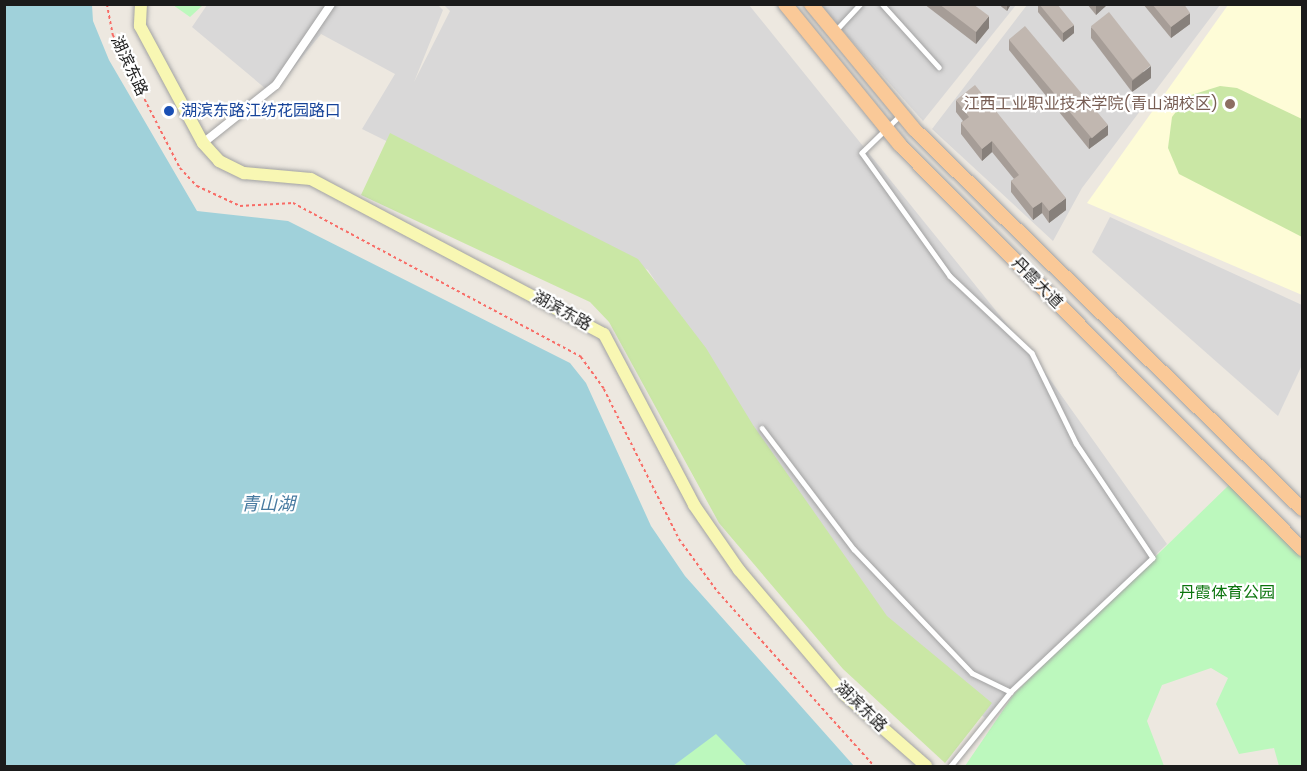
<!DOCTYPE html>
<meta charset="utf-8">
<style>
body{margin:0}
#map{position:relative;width:1307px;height:771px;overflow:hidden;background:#ede8e0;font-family:Poppins,"Noto Sans SC",sans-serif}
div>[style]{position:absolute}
.residential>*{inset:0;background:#d9d8d8}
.education>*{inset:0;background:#fefcd7}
.grass>*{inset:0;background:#cae7a5}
.park>*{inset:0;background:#bcf8bd}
.water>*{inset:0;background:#a0d1da}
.path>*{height:1.5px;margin-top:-0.75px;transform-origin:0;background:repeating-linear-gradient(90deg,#f86c66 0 3px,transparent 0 6px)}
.roads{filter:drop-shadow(0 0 2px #a2a2a2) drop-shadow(0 0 2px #a2a2a2)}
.lane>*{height:4.5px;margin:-2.25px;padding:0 2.25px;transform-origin:2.25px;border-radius:2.25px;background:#fff}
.street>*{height:8px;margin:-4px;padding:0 4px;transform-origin:4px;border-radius:4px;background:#fff}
.secondary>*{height:12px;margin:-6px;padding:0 6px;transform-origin:6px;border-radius:6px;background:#f8f7b3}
.primary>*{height:14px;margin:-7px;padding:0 7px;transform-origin:7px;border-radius:7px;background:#fac998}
.wall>*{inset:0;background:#a69d97}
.shaded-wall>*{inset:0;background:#87807b}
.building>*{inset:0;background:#c1b7b0;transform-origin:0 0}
.dots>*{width:16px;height:16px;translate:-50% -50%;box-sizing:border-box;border:3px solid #fff;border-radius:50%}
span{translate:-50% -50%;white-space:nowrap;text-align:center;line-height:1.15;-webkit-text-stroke:4.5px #fff;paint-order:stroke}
.street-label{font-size:16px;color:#1b1b1b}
.education-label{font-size:16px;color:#785e54}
.right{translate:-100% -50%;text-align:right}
.transit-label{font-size:16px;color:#164399}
.left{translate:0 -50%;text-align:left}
.park-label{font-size:16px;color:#0c750e}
.water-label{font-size:18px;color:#477aa0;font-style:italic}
.frame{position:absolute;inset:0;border:6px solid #1b1b1b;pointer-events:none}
</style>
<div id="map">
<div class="residential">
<i style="clip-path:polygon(207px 5px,438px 5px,443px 10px,414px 82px,450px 11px,444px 5px,749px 5px,1039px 364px,1167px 544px,985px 718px,878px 622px,648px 270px,362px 129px,395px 74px,321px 34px,272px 94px,192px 27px)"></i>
<i style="clip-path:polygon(820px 5px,1016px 5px,923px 121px)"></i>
<i style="clip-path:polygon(1027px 5px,1220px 5px,1082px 188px,1053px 241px,932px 129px)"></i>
<i style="clip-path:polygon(1110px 217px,1302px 305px,1302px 365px,1278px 416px,1092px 252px)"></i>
</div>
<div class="education">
<i style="clip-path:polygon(1228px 5px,1302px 5px,1302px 295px,1087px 203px)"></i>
</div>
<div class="grass">
<i style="clip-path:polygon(1220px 86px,1237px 88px,1302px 119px,1302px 237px,1179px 174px,1168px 148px,1172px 117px,1188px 96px)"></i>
<i style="clip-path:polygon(390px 133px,638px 259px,706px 348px,753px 425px,887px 616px,992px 703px,945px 763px,843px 669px,719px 523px,609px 322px,590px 302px,361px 195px)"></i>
</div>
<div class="park">
<i style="clip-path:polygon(173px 5px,203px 5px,190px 17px)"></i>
<i style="clip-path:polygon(1229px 485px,1302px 558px,1302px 766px,1279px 766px,1274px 748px,1239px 754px,1216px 704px,1228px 678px,1211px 668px,1162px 685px,1147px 721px,1164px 766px,965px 766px,1014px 694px)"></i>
<i style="clip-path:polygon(716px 733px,747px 766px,673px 766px,701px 742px)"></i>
</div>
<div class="water">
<i style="clip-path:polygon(4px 5px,92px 5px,93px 21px,109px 60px,197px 211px,288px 221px,570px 363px,586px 383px,651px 526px,685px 576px,854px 766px,747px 766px,716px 734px,673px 766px,5px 766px)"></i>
</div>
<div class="path">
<i style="left:107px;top:4px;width:32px;rotate:79deg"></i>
<i style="left:113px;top:35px;width:66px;rotate:63.8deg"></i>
<i style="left:142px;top:94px;width:83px;rotate:62.8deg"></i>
<i style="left:180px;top:168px;width:25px;rotate:47deg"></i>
<i style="left:197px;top:186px;width:47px;rotate:24.9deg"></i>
<i style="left:240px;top:206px;width:53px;rotate:-3.2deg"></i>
<i style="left:293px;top:203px;width:327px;rotate:28.1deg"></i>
<i style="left:581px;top:357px;width:39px;rotate:54deg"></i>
<i style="left:604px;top:389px;width:168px;rotate:63.4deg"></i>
<i style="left:679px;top:539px;width:66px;rotate:53.7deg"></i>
<i style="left:718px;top:592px;width:234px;rotate:48.1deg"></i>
</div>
<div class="roads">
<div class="lane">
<i style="left:882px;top:4px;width:85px;rotate:47.9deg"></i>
<i style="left:836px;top:30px;width:35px;rotate:-47deg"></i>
<i style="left:900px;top:116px;width:53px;rotate:135.8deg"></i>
<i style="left:862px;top:153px;width:151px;rotate:54.4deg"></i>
<i style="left:950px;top:276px;width:112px;rotate:43.2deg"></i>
<i style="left:1032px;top:353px;width:100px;rotate:63.9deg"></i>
<i style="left:1076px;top:443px;width:138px;rotate:56.2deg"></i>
<i style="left:1153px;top:558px;width:195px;rotate:136.7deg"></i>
<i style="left:1011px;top:692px;width:95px;rotate:129deg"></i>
<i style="left:762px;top:428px;width:152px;rotate:52.8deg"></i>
<i style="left:854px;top:549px;width:171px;rotate:46.4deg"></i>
<i style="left:972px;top:673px;width:43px;rotate:26deg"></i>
</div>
<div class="street">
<i style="left:203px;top:143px;width:93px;rotate:-38.5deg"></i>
<i style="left:276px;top:85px;width:98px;rotate:-55.8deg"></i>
</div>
<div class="secondary">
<i style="left:141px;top:4px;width:22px;rotate:93deg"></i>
<i style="left:140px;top:26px;width:133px;rotate:61.7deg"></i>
<i style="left:203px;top:143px;width:24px;rotate:48deg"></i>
<i style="left:219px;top:161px;width:28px;rotate:26deg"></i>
<i style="left:244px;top:173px;width:67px;rotate:5.1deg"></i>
<i style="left:311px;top:179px;width:331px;rotate:27.9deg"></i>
<i style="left:604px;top:334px;width:193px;rotate:62.2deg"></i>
<i style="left:694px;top:505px;width:79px;rotate:55.3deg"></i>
<i style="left:739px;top:570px;width:164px;rotate:49.7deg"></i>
<i style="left:845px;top:695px;width:108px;rotate:41.2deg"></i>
</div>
<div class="primary">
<i style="left:785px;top:4px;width:182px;rotate:50.8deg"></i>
<i style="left:900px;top:145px;width:570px;rotate:45.14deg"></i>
<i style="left:811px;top:4px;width:162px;rotate:50.5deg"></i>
<i style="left:914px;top:129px;width:543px;rotate:44.4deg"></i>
</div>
</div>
<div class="wall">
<i style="clip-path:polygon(924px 4px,973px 4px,989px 28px,976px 44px)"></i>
<i style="clip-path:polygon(998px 4px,1011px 4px,1007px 11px)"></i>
<i style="clip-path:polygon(1038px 4px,1057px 4px,1074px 33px,1063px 42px,1038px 12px)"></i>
<i style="clip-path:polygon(1087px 4px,1108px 4px,1096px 15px)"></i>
<i style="clip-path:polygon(1143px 4px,1184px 4px,1190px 24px,1171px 38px)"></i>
<i style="clip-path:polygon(1091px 27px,1151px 78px,1132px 92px,1091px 38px)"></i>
<i style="clip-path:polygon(1009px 39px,1108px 135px,1089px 149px,1009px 50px)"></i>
<i style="clip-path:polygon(956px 100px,1066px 210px,1049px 223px,1042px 213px,1033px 220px,1011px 192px,1011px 181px,1014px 179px,992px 152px,982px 161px,961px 134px,961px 123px,963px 121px,956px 112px)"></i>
</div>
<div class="shaded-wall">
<i style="clip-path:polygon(1007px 4px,1011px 4px,1007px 11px)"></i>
<i style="clip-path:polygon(1097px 4px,1108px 4px,1096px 15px,1096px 6px)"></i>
<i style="clip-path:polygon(1190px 13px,1190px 24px,1171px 38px,1171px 27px)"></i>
<i style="clip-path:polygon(989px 16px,989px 28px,976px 44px,976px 32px)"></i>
<i style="clip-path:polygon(1074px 25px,1074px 33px,1063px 42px,1063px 33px)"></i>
<i style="clip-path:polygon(1151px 66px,1151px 78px,1132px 92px,1132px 81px)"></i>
<i style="clip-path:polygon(1108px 125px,1108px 135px,1089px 149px,1089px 139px)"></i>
<i style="clip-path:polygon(992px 141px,992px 152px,982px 161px,982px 149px)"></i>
<i style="clip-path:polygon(1066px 198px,1066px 210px,1049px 223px,1049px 211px)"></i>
<i style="clip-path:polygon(1042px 202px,1042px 213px,1033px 220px,1033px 208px)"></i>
</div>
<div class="building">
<i style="clip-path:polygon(939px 4px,973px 4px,989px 16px,976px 32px)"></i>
<i style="clip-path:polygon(1039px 4px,1057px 4px,1074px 25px,1063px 33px)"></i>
<i style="clip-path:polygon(1152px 4px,1184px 4px,1190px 13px,1171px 27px)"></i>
<i style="left:1109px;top:12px;width:68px;height:23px;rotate:52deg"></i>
<i style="left:1025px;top:26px;width:129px;height:21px;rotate:50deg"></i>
<i style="clip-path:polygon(975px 85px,1066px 198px,1049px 211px,1042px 202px,1033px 208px,1011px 181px,1019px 175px,992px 141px,982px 149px,961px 123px,969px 117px,956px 100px)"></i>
</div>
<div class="dots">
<i style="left:1230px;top:104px;background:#8d6e63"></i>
<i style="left:169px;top:111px;background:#1a4fb4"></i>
</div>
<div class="street-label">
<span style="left:129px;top:66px;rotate:65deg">湖滨东路</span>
<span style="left:1037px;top:283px;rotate:45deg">丹霞大道</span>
<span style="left:562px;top:311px;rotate:29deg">湖滨东路</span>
<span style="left:861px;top:707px;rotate:44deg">湖滨东路</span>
</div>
<div class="education-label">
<span class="right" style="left:1218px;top:104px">江西工业职业技术学院(青山湖校区)</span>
</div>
<div class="transit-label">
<span class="left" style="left:181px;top:111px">湖滨东路江纺花园路口</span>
</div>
<div class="park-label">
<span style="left:1227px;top:593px">丹霞体育公园</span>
</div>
<div class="water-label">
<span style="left:268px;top:504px">青山湖</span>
</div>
<div class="frame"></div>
</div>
